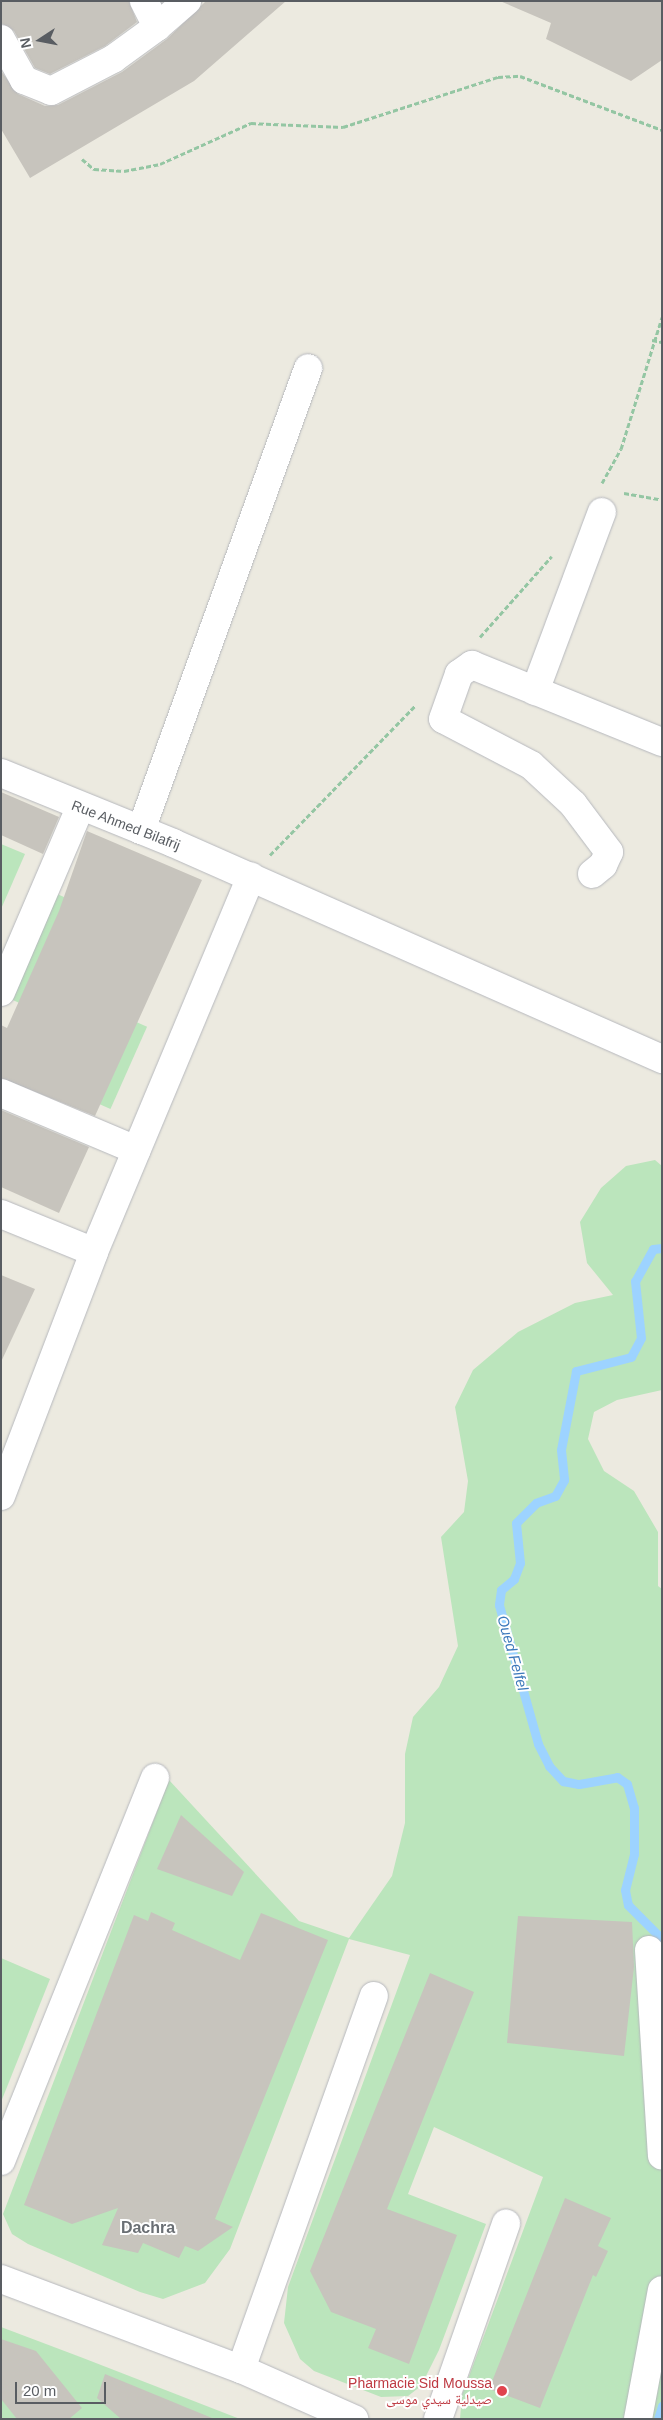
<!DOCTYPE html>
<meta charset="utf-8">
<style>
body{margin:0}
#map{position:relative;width:663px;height:2420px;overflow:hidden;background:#eceae0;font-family:Helvetica,"Noto Naskh Arabic",sans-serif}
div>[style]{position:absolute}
.green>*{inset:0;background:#bbe5bc;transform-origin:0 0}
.stream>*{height:9px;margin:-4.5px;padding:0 4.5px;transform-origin:4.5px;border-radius:4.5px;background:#9dd3ff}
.building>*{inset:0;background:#c7c4bd}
.path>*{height:3px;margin-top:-1.5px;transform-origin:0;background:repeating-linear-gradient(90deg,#94c6a3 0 5px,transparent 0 7.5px)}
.roads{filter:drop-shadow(0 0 1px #b6b8bd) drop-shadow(0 0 1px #b6b8bd)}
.minor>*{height:28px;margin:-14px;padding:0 14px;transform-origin:14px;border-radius:14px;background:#fff}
.dots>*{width:14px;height:14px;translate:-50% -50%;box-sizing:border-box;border:2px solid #fff;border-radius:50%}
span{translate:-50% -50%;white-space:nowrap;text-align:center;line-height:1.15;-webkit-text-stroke:4px #fff;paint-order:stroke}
.street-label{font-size:14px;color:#595d62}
.health-label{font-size:14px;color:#be3a42}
.right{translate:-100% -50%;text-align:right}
.water-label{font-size:15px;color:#3c79bb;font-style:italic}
.quarter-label{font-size:16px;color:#6a6f74;font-weight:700}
.frame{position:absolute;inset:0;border:2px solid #595d62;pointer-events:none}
.north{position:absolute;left:15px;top:15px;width:50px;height:50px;-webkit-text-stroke:4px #fff;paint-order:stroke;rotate:259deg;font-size:14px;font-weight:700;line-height:20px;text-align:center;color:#595d62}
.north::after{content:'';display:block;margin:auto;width:18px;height:22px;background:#595d62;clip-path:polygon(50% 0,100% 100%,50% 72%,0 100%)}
.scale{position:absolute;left:15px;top:2382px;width:91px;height:22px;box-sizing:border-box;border:2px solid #595d62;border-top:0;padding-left:6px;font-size:15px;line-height:18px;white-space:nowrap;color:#595d62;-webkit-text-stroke:4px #fff;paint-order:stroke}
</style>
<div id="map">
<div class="green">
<i style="clip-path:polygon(1px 844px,25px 854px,1px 909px)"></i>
<i style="left:55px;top:893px;width:30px;height:115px;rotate:24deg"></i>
<i style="left:116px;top:1013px;width:34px;height:90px;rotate:24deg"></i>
<i style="clip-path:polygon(655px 1160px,662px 1166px,662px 1390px,617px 1400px,594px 1412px,588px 1439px,604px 1471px,634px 1491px,658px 1532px,658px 1586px,662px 1589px,662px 2419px,460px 2419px,462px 2395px,543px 2177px,434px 2127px,408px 2194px,486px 2224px,439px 2350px,421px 2386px,408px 2396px,381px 2397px,314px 2371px,300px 2359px,284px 2323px,288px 2287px,410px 1955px,349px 1939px,230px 2249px,205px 2283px,163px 2299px,140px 2292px,28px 2244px,12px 2234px,3px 2214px,169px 1780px,299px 1921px,349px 1938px,392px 1876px,405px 1823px,405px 1754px,413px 1717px,439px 1687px,458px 1646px,441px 1537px,464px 1512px,468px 1481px,455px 1407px,473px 1370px,518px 1332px,575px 1303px,613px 1295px,587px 1263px,580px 1222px,601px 1188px,626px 1166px)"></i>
<i style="clip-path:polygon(1px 1958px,50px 1979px,1px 2102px)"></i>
<i style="clip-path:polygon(1px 2327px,83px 2358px,240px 2419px,1px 2419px)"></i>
</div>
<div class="stream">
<i style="left:662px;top:1248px;width:9px;rotate:174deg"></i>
<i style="left:653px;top:1249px;width:37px;rotate:119deg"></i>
<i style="left:635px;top:1281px;width:57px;rotate:84deg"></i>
<i style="left:641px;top:1338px;width:21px;rotate:118deg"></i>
<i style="left:631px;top:1357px;width:57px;rotate:165.7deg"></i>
<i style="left:576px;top:1371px;width:80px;rotate:100.8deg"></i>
<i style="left:561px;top:1450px;width:30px;rotate:84deg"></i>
<i style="left:564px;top:1480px;width:18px;rotate:119deg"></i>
<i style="left:555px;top:1496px;width:20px;rotate:160deg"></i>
<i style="left:536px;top:1503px;width:28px;rotate:135deg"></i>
<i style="left:516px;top:1523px;width:40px;rotate:84.3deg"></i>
<i style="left:520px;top:1563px;width:17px;rotate:111deg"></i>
<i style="left:514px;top:1579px;width:17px;rotate:140deg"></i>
<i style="left:501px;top:1590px;width:15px;rotate:98deg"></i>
<i style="left:499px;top:1605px;width:144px;rotate:74.3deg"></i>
<i style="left:538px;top:1744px;width:25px;rotate:63deg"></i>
<i style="left:549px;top:1766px;width:21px;rotate:47deg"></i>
<i style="left:563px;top:1781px;width:16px;rotate:11deg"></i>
<i style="left:579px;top:1784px;width:39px;rotate:-10deg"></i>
<i style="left:617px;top:1777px;width:12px;rotate:35deg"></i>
<i style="left:627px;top:1784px;width:25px;rotate:74deg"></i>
<i style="left:634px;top:1808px;width:46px;rotate:90deg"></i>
<i style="left:634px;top:1854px;width:37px;rotate:104deg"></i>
<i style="left:625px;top:1890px;width:15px;rotate:79deg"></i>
<i style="left:628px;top:1905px;width:48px;rotate:45deg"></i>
<i style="left:658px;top:2419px;width:14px;rotate:-73deg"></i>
</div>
<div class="building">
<i style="clip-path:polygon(1px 1px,129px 1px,137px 22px,105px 46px,50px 74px,35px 68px,14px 31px,1px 23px)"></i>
<i style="clip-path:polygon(206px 1px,286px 1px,194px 81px,30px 178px,1px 129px,1px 71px,18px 94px,45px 106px,58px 105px,122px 72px,167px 39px)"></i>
<i style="clip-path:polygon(500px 1px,662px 1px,662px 60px,631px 81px,546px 39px,551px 23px)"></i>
<i style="clip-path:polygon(1px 792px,59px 817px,43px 854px,1px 835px)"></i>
<i style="clip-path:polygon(87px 831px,202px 880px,95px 1116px,1px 1078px,1px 1025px,7px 1028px,59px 911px)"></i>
<i style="clip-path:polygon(1px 1110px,89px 1147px,59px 1213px,1px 1187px)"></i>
<i style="clip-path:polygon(1px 1275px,35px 1289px,1px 1362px)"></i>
<i style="clip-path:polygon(181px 1815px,244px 1872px,232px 1896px,157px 1869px)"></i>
<i style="clip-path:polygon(151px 1912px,175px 1923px,172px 1930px,240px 1960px,261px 1913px,328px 1940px,215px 2219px,233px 2227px,198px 2251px,185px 2246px,179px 2258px,143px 2243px,138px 2253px,102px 2245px,118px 2208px,72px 2224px,24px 2205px,134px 1915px,148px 1921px)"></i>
<i style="clip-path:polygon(518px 1916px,632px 1922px,634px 1967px,624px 2056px,507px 2043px)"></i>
<i style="clip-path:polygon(430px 1973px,474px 1992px,387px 2209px,457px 2235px,409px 2364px,368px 2348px,376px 2329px,331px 2312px,310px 2271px)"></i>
<i style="clip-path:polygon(565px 2198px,611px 2218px,598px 2246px,608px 2251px,596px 2277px,593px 2275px,540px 2408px,489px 2389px)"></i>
<i style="clip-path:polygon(1px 2339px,36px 2351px,82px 2408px,69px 2419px,17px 2419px,1px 2399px)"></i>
<i style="clip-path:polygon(105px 2374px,212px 2418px,212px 2419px,121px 2419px,97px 2398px)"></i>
</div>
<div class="path">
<i style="left:82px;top:159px;width:16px;rotate:40deg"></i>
<i style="left:94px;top:169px;width:30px;rotate:4deg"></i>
<i style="left:124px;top:171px;width:37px;rotate:-11deg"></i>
<i style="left:160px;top:164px;width:100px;rotate:-24.3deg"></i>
<i style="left:251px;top:123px;width:92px;rotate:2.5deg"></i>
<i style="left:343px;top:127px;width:163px;rotate:-17.9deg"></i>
<i style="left:498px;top:77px;width:22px;rotate:-3deg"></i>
<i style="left:520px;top:76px;width:152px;rotate:20.8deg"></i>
<i style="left:652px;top:340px;width:10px;rotate:11deg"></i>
<i style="left:602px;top:483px;width:39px;rotate:-61deg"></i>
<i style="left:621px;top:449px;width:138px;rotate:-72.7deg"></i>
<i style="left:624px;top:493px;width:39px;rotate:10deg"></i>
<i style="left:480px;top:637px;width:108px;rotate:-48.4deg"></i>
<i style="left:270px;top:855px;width:209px;rotate:-45.8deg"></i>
</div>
<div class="roads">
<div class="minor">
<i style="left:144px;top:1px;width:29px;rotate:63deg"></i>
<i style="left:157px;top:27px;width:40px;rotate:-41deg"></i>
<i style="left:1px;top:39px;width:47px;rotate:60.7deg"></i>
<i style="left:24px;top:80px;width:29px;rotate:22deg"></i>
<i style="left:51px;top:91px;width:70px;rotate:-27.3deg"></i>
<i style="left:113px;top:59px;width:54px;rotate:-36deg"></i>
<i style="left:535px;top:691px;width:191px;rotate:-69.5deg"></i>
<i style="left:1px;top:773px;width:186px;rotate:22.1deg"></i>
<i style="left:173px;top:843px;width:535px;rotate:23.83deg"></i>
<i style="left:141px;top:830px;width:491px;rotate:-70.1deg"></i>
<i style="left:592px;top:874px;width:14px;rotate:-39deg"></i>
<i style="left:603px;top:865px;width:14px;rotate:-65deg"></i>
<i style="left:609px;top:852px;width:60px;rotate:-126.9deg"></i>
<i style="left:573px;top:804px;width:57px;rotate:-137.1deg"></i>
<i style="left:531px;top:765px;width:99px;rotate:-152.4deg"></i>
<i style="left:443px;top:719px;width:48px;rotate:-70.4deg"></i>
<i style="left:459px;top:674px;width:16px;rotate:-35deg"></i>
<i style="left:472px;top:665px;width:205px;rotate:22.1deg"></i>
<i style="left:1px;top:992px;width:200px;rotate:-66.8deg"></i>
<i style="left:1px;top:1093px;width:147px;rotate:22.9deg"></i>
<i style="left:1px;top:1214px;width:100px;rotate:22.2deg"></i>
<i style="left:1px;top:1496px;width:261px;rotate:-69.1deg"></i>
<i style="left:94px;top:1252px;width:407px;rotate:-67.3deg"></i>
<i style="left:649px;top:1950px;width:206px;rotate:86.4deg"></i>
<i style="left:1px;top:2161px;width:413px;rotate:-68.1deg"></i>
<i style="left:1px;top:2279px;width:256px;rotate:20.6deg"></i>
<i style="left:241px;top:2369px;width:124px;rotate:23.9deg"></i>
<i style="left:241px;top:2369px;width:396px;rotate:-70.4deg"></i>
<i style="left:438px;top:2419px;width:207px;rotate:-70.8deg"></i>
<i style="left:638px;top:2419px;width:131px;rotate:-79.5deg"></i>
</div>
</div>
<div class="dots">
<i style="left:502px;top:2391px;background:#e0444e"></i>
</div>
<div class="street-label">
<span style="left:126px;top:825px;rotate:21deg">Rue Ahmed Bilafrij</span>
</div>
<div class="health-label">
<span class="right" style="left:492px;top:2391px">Pharmacie Sid Moussa<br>صيدلية سيدي موسى</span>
</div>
<div class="water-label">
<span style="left:513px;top:1653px;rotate:74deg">Oued Felfel</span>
</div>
<div class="quarter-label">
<span style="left:148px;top:2228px">Dachra</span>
</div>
<div class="frame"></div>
<div class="north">N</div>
<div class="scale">20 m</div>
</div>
